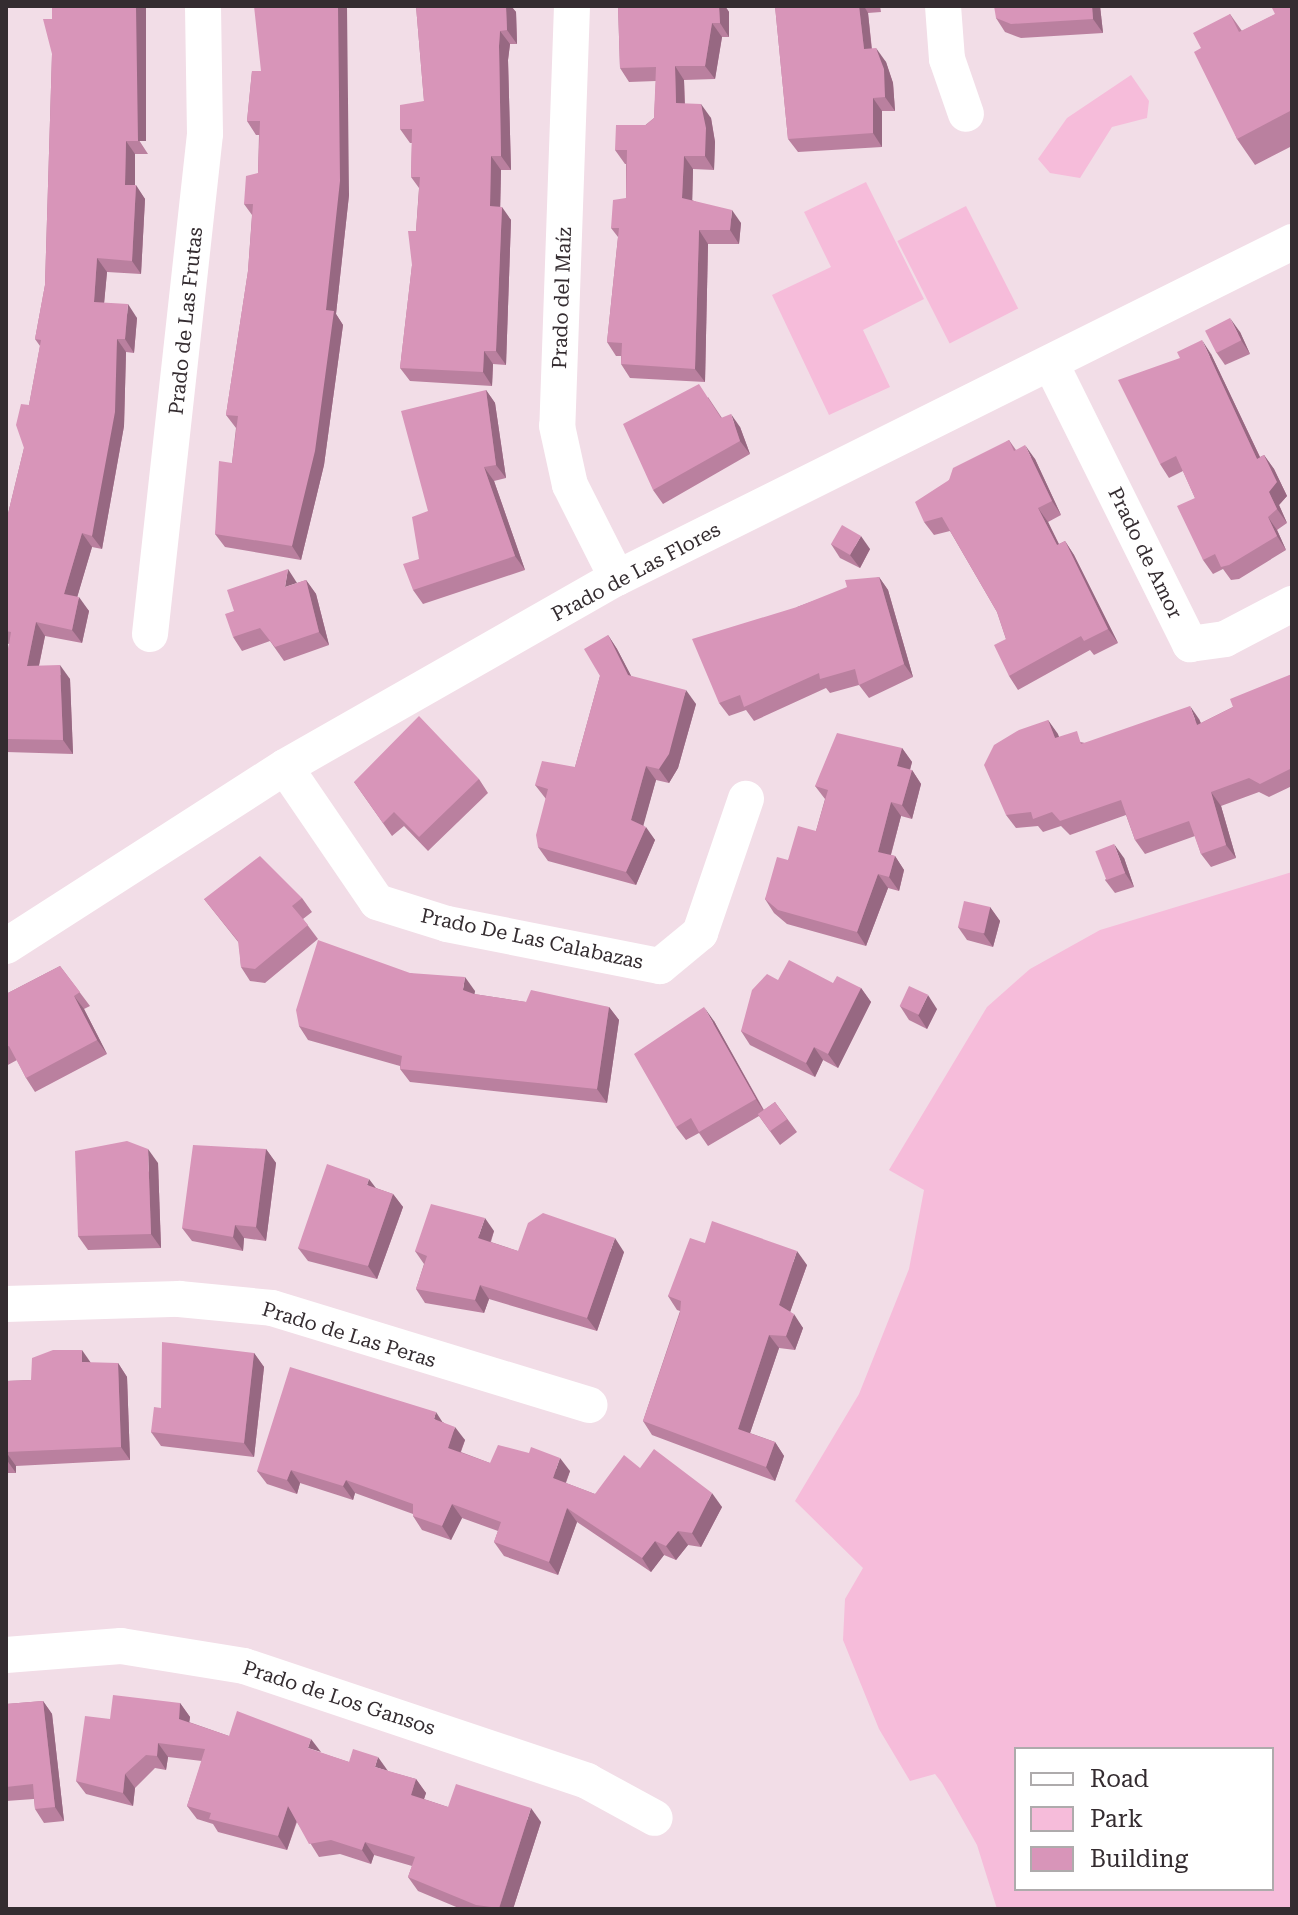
<!DOCTYPE html>
<meta charset="utf-8">
<style>
body{margin:0}
#map{position:relative;width:1298px;height:1915px;overflow:hidden;background:#f2dde7;font-family:"Roboto Serif",serif}
div>[style]{position:absolute}
.green>*{inset:0;background:#f6bcda;transform-origin:0 0}
.minor>*{height:36px;margin:-18px;padding:0 18px;transform-origin:18px;border-radius:18px;background:#fff}
.wall>*{inset:0;background:#ba809f}
.shaded-wall>*{inset:0;background:#976882;transform-origin:0 0}
.building>*{inset:0;background:#d895b9;transform-origin:0 0}
span{translate:-50% -50%;white-space:nowrap;text-align:center;line-height:1.15;-webkit-text-stroke:7px #fff;paint-order:stroke}
.street-label{font-size:20px;color:#342c30}
.frame{position:absolute;inset:0;border:8px solid #342c30;pointer-events:none}
.legend{position:absolute;left:1014px;top:1747px;width:260px;height:144px;box-sizing:border-box;background:#fff;border:2px solid #aeabac;margin:0;padding:10px 14px;list-style:none;font-size:24px;color:#342c30}
.legend li{display:flex;align-items:center;gap:16px;height:40px}
.legend b{width:40px;border:2px solid #aeabac}
</style>
<div id="map">
<div class="green">
<i style="clip-path:polygon(1131px 75px,1149px 101px,1147px 118px,1112px 127px,1080px 178px,1050px 173px,1038px 159px,1067px 118px)"></i>
<i style="clip-path:polygon(866px 182px,924px 299px,863px 330px,890px 387px,829px 415px,772px 295px,831px 267px,804px 212px)"></i>
<i style="left:966px;top:206px;width:115px;height:77px;rotate:63deg"></i>
<i style="clip-path:polygon(evenodd,1292px 872px,1292px 1909px,997px 1909px,977px 1845px,942px 1783px,935px 1774px,910px 1781px,879px 1729px,843px 1640px,845px 1599px,863px 1568px,795px 1501px,859px 1394px,909px 1269px,924px 1190px,889px 1170px,987px 1007px,1030px 969px,1100px 930px,1292px 872px,1272px 1749px,1272px 1889px,1016px 1889px,1016px 1749px,1272px 1749px)"></i>
</div>
<div class="minor">
<i style="left:572px;top:6px;width:420px;rotate:92deg"></i>
<i style="left:557px;top:426px;width:60px;rotate:77.6deg"></i>
<i style="left:570px;top:485px;width:104px;rotate:63.2deg"></i>
<i style="left:943px;top:6px;width:53px;rotate:85.7deg"></i>
<i style="left:947px;top:59px;width:58px;rotate:70.9deg"></i>
<i style="left:1051px;top:364px;width:313px;rotate:63.6deg"></i>
<i style="left:1190px;top:644px;width:35px;rotate:-8deg"></i>
<i style="left:1225px;top:639px;width:76px;rotate:-27.6deg"></i>
<i style="left:150px;top:634px;width:503px;rotate:-83.72deg"></i>
<i style="left:205px;top:134px;width:128px;rotate:-90.9deg"></i>
<i style="left:285px;top:767px;width:163px;rotate:55.7deg"></i>
<i style="left:377px;top:902px;width:73px;rotate:17.4deg"></i>
<i style="left:447px;top:924px;width:217px;rotate:11.2deg"></i>
<i style="left:660px;top:966px;width:52px;rotate:-39.5deg"></i>
<i style="left:700px;top:933px;width:142px;rotate:-71.1deg"></i>
<i style="left:6px;top:946px;width:331px;rotate:-32.7deg"></i>
<i style="left:285px;top:767px;width:382px;rotate:-29.7deg"></i>
<i style="left:617px;top:578px;width:754px;rotate:-26.46deg"></i>
<i style="left:6px;top:1304px;width:173px;rotate:-1.7deg"></i>
<i style="left:179px;top:1299px;width:93px;rotate:5.5deg"></i>
<i style="left:272px;top:1308px;width:332px;rotate:17deg"></i>
<i style="left:6px;top:1655px;width:115px;rotate:-4.5deg"></i>
<i style="left:121px;top:1646px;width:125px;rotate:9.2deg"></i>
<i style="left:244px;top:1666px;width:362px;rotate:18.5deg"></i>
<i style="left:587px;top:1781px;width:77px;rotate:28.6deg"></i>
</div>
<div class="wall">
<i style="clip-path:polygon(52px 6px,148px 154px,135px 154px,135px 185px,145px 199px,141px 274px,107px 272px,104px 303px,137px 318px,134px 353px,126px 352px,124px 426px,102px 549px,92px 547px,77px 597px,89px 611px,82px 643px,45px 636px,39px 666px,70px 679px,73px 754px,6px 752px,6px 663px,9px 644px,6px 643px,6px 522px,24px 448px,29px 405px,40px 346px,35px 339px,45px 285px,52px 54px)"></i>
<i style="clip-path:polygon(416px 6px,511px 6px,516px 12px,517px 44px,510px 44px,508px 60px,511px 170px,501px 170px,500px 207px,511px 220px,506px 365px,493px 364px,492px 386px,410px 381px,400px 368px,416px 231px,419px 188px,411px 177px,412px 143px,410px 143px,400px 129px,424px 101px)"></i>
<i style="clip-path:polygon(618px 6px,725px 6px,729px 12px,729px 37px,722px 37px,715px 79px,684px 80px,685px 104px,711px 118px,715px 142px,714px 170px,693px 169px,692px 200px,741px 223px,739px 244px,708px 244px,705px 382px,630px 378px,621px 364px,621px 356px,616px 356px,607px 342px,618px 237px,611px 228px,626px 198px,626px 164px,625px 164px,615px 150px,654px 118px,656px 81px,629px 82px,620px 68px)"></i>
<i style="clip-path:polygon(775px 6px,880px 6px,881px 12px,868px 13px,872px 49px,886px 62px,893px 83px,895px 111px,882px 111px,882px 147px,798px 152px,788px 139px)"></i>
<i style="clip-path:polygon(1100px 6px,1103px 33px,1021px 38px,1005px 32px,996px 18px)"></i>
<i style="clip-path:polygon(1292px 6px,1292px 146px,1255px 165px,1237px 139px,1201px 48px,1230px 14px,1242px 31px)"></i>
<i style="clip-path:polygon(252px 71px,349px 195px,336px 314px,343px 325px,324px 465px,301px 560px,225px 547px,215px 534px,232px 463px,236px 428px,226px 415px,248px 271px,252px 215px,244px 204px,258px 173px,259px 135px,256px 135px,247px 121px)"></i>
<i style="clip-path:polygon(1240px 332px,1250px 354px,1225px 365px,1216px 352px)"></i>
<i style="clip-path:polygon(1211px 354px,1260px 457px,1264px 455px,1274px 469px,1287px 496px,1279px 505px,1287px 523px,1277px 530px,1286px 550px,1239px 579px,1231px 580px,1223px 569px,1213px 574px,1203px 560px,1195px 498px,1183px 471px,1169px 478px,1160px 464px)"></i>
<i style="clip-path:polygon(486px 390px,495px 403px,506px 478px,494px 481px,525px 570px,423px 604px,413px 590px,428px 511px)"></i>
<i style="clip-path:polygon(708px 397px,722px 418px,740px 427px,750px 454px,663px 504px,653px 490px)"></i>
<i style="clip-path:polygon(1009px 440px,1016px 450px,1035px 459px,1061px 515px,1048px 522px,1059px 544px,1065px 541px,1074px 555px,1118px 643px,1094px 655px,1090px 650px,1018px 690px,1009px 676px,1006px 639px,997px 612px,950px 531px,934px 535px,924px 522px,949px 480px)"></i>
<i style="clip-path:polygon(831px 544px,870px 549px,860px 568px,840px 558px)"></i>
<i style="clip-path:polygon(879px 577px,888px 590px,913px 677px,869px 698px,859px 685px,830px 693px,826px 688px,754px 721px,746px 710px,729px 716px,719px 703px,797px 607px)"></i>
<i style="clip-path:polygon(306px 580px,316px 594px,329px 645px,284px 661px,270px 641px,242px 651px,233px 637px,297px 583px)"></i>
<i style="clip-path:polygon(608px 635px,617px 649px,631px 676px,696px 704px,678px 768px,669px 783px,656px 780px,643px 825px,655px 840px,636px 885px,548px 861px,538px 847px,546px 799px,535px 785px,575px 767px,600px 676px)"></i>
<i style="clip-path:polygon(1292px 674px,1292px 786px,1269px 797px,1259px 792px,1221px 806px,1236px 858px,1211px 867px,1201px 854px,1195px 836px,1145px 854px,1135px 840px,1126px 815px,1070px 835px,1061px 826px,1043px 832px,1038px 826px,1016px 828px,1006px 815px,1048px 720px,1059px 737px,1085px 743px,1199px 719px,1201px 723px,1233px 707px)"></i>
<i style="clip-path:polygon(902px 748px,912px 762px,910px 770px,912px 770px,921px 784px,912px 819px,901px 816px,891px 855px,895px 856px,904px 870px,899px 891px,888px 888px,866px 946px,787px 924px,774px 913px,765px 899px,788px 860px,816px 831px,825px 799px,815px 786px)"></i>
<i style="clip-path:polygon(479px 779px,488px 793px,428px 851px,404px 826px,392px 836px,354px 782px)"></i>
<i style="clip-path:polygon(1124px 858px,1134px 887px,1115px 893px,1105px 880px)"></i>
<i style="clip-path:polygon(302px 898px,312px 912px,303px 919px,318px 939px,265px 983px,250px 981px,241px 967px,239px 943px,204px 899px)"></i>
<i style="clip-path:polygon(990px 907px,1000px 921px,993px 947px,967px 940px,958px 927px)"></i>
<i style="clip-path:polygon(60px 966px,90px 1006px,84px 1009px,107px 1054px,35px 1092px,26px 1078px,17px 1060px,6px 1066px,6px 994px)"></i>
<i style="clip-path:polygon(410px 973px,475px 991px,474px 994px,526px 1002px,609px 1007px,619px 1020px,607px 1103px,410px 1082px,400px 1069px,400px 1066px,308px 1040px,299px 1026px)"></i>
<i style="clip-path:polygon(778px 980px,833px 983px,861px 988px,871px 1002px,838px 1068px,823px 1060px,815px 1077px,750px 1045px,741px 1031px)"></i>
<i style="clip-path:polygon(900px 1006px,937px 1009px,927px 1029px,909px 1020px)"></i>
<i style="clip-path:polygon(714px 1021px,764px 1110px,775px 1102px,797px 1132px,780px 1145px,759px 1116px,708px 1146px,699px 1133px,686px 1140px,676px 1127px)"></i>
<i style="clip-path:polygon(266px 1149px,276px 1163px,266px 1241px,244px 1238px,243px 1251px,192px 1241px,182px 1228px)"></i>
<i style="clip-path:polygon(158px 1163px,161px 1248px,88px 1250px,78px 1236px)"></i>
<i style="clip-path:polygon(376px 1188px,393px 1194px,403px 1207px,377px 1279px,308px 1261px,298px 1248px)"></i>
<i style="clip-path:polygon(494px 1231px,491px 1242px,518px 1251px,624px 1252px,597px 1331px,489px 1299px,484px 1313px,425px 1303px,416px 1289px,424px 1264px,415px 1251px)"></i>
<i style="clip-path:polygon(705px 1243px,807px 1265px,790px 1312px,803px 1328px,795px 1350px,779px 1348px,750px 1433px,775px 1442px,784px 1456px,775px 1481px,652px 1435px,643px 1421px,680px 1311px,677px 1310px,668px 1296px)"></i>
<i style="clip-path:polygon(254px 1353px,264px 1367px,254px 1457px,161px 1446px,151px 1432px,161px 1408px)"></i>
<i style="clip-path:polygon(91px 1363px,118px 1363px,127px 1377px,130px 1460px,16px 1466px,16px 1473px,6px 1473px,6px 1381px,31px 1380px)"></i>
<i style="clip-path:polygon(443px 1422px,465px 1440px,461px 1452px,490px 1463px,570px 1471px,566px 1483px,595px 1494px,640px 1468px,722px 1507px,701px 1547px,688px 1545px,676px 1560px,664px 1555px,651px 1572px,577px 1522px,558px 1575px,504px 1556px,494px 1542px,498px 1531px,462px 1518px,451px 1540px,422px 1530px,413px 1516px,413px 1514px,355px 1493px,353px 1500px,300px 1483px,297px 1494px,267px 1484px,257px 1471px)"></i>
<i style="clip-path:polygon(43px 1701px,52px 1714px,64px 1821px,44px 1823px,35px 1809px,34px 1799px,6px 1801px,6px 1704px)"></i>
<i style="clip-path:polygon(180px 1703px,190px 1717px,189px 1722px,229px 1736px,321px 1753px,349px 1762px,387px 1771px,416px 1779px,426px 1793px,424px 1799px,448px 1807px,541px 1822px,513px 1909px,461px 1909px,418px 1891px,408px 1877px,412px 1866px,374px 1855px,371px 1864px,340px 1854px,319px 1857px,297px 1822px,287px 1850px,218px 1832px,213px 1824px,197px 1819px,187px 1806px,202px 1761px,168px 1757px,166px 1770px,155px 1768px,135px 1788px,133px 1806px,86px 1794px,76px 1781px,110px 1719px)"></i>
</div>
<div class="shaded-wall">
<i style="left:136px;top:6px;width:10px;height:135px"></i>
<i style="clip-path:polygon(338px 6px,347px 6px,349px 195px,336px 314px,343px 325px,324px 465px,301px 560px,292px 546px,326px 310px)"></i>
<i style="clip-path:polygon(506px 6px,511px 6px,516px 12px,517px 44px,507px 30px)"></i>
<i style="clip-path:polygon(719px 6px,725px 6px,729px 12px,729px 37px,720px 23px)"></i>
<i style="clip-path:polygon(859px 6px,864px 6px,868px 13px,873px 63px,864px 49px)"></i>
<i style="clip-path:polygon(1092px 6px,1100px 6px,1103px 33px,1093px 19px)"></i>
<i style="clip-path:polygon(712px 23px,722px 37px,715px 79px,705px 66px)"></i>
<i style="clip-path:polygon(500px 31px,510px 44px,508px 60px,511px 170px,501px 156px,499px 46px)"></i>
<i style="clip-path:polygon(876px 48px,886px 62px,893px 83px,895px 111px,885px 97px)"></i>
<i style="clip-path:polygon(675px 66px,684px 80px,685px 117px,676px 103px)"></i>
<i style="clip-path:polygon(873px 98px,882px 111px,882px 147px,873px 133px)"></i>
<i style="clip-path:polygon(701px 104px,711px 118px,715px 142px,714px 170px,705px 156px)"></i>
<i style="clip-path:polygon(126px 141px,135px 154px,135px 199px,125px 185px)"></i>
<i style="clip-path:polygon(491px 156px,501px 170px,500px 220px,490px 206px)"></i>
<i style="clip-path:polygon(684px 156px,693px 169px,692px 212px,682px 198px)"></i>
<i style="clip-path:polygon(136px 185px,145px 199px,141px 274px,132px 261px)"></i>
<i style="clip-path:polygon(502px 207px,511px 220px,506px 365px,496px 351px)"></i>
<i style="clip-path:polygon(732px 210px,741px 223px,739px 244px,730px 230px)"></i>
<i style="clip-path:polygon(699px 230px,708px 244px,705px 382px,695px 369px)"></i>
<i style="clip-path:polygon(97px 258px,107px 272px,103px 315px,94px 302px)"></i>
<i style="clip-path:polygon(128px 304px,137px 318px,134px 353px,125px 339px)"></i>
<i style="clip-path:polygon(1230px 318px,1240px 332px,1250px 354px,1241px 340px)"></i>
<i style="clip-path:polygon(117px 339px,126px 352px,124px 426px,102px 549px,92px 536px)"></i>
<i style="clip-path:polygon(1202px 340px,1211px 354px,1267px 472px,1257px 459px)"></i>
<i style="clip-path:polygon(484px 351px,493px 364px,492px 386px,483px 372px)"></i>
<i style="clip-path:polygon(486px 390px,495px 403px,506px 478px,496px 465px)"></i>
<i style="clip-path:polygon(731px 414px,740px 427px,750px 454px,740px 441px)"></i>
<i style="clip-path:polygon(1025px 445px,1035px 459px,1061px 515px,1052px 501px)"></i>
<i style="clip-path:polygon(1264px 455px,1274px 469px,1287px 496px,1279px 505px,1287px 523px,1277px 509px,1269px 492px)"></i>
<i style="clip-path:polygon(484px 467px,494px 481px,525px 570px,515px 556px)"></i>
<i style="clip-path:polygon(1038px 508px,1048px 522px,1066px 559px,1057px 545px)"></i>
<i style="clip-path:polygon(1268px 517px,1277px 530px,1286px 550px,1277px 536px)"></i>
<i style="clip-path:polygon(82px 533px,92px 547px,74px 608px,64px 594px)"></i>
<i style="clip-path:polygon(861px 536px,870px 549px,860px 568px,850px 555px)"></i>
<i style="clip-path:polygon(1065px 541px,1074px 555px,1118px 643px,1108px 629px)"></i>
<i style="clip-path:polygon(288px 569px,297px 583px,285px 587px)"></i>
<i style="clip-path:polygon(879px 577px,888px 590px,913px 677px,904px 664px)"></i>
<i style="clip-path:polygon(306px 580px,316px 594px,329px 645px,319px 632px)"></i>
<i style="clip-path:polygon(79px 597px,89px 611px,82px 643px,72px 630px)"></i>
<i style="clip-path:polygon(36px 622px,45px 636px,36px 679px,27px 666px)"></i>
<i style="clip-path:polygon(608px 635px,617px 649px,638px 689px,628px 675px)"></i>
<i style="clip-path:polygon(60px 665px,70px 679px,73px 754px,63px 740px)"></i>
<i style="clip-path:polygon(686px 690px,696px 704px,678px 768px,669px 783px,659px 769px)"></i>
<i style="clip-path:polygon(1190px 706px,1199px 719px,1206px 738px,1197px 725px)"></i>
<i style="clip-path:polygon(1048px 720px,1058px 734px,1064px 752px,1055px 738px)"></i>
<i style="clip-path:polygon(902px 748px,912px 762px,907px 780px,897px 766px)"></i>
<i style="clip-path:polygon(646px 766px,656px 780px,641px 834px,631px 820px)"></i>
<i style="clip-path:polygon(912px 770px,921px 784px,912px 819px,902px 805px)"></i>
<i style="clip-path:polygon(1211px 792px,1221px 806px,1236px 858px,1226px 845px)"></i>
<i style="clip-path:polygon(891px 802px,901px 816px,888px 865px,878px 852px)"></i>
<i style="clip-path:polygon(646px 827px,655px 840px,636px 885px,626px 872px)"></i>
<i style="clip-path:polygon(1114px 844px,1124px 858px,1134px 887px,1125px 873px)"></i>
<i style="clip-path:polygon(895px 856px,904px 870px,899px 891px,889px 877px)"></i>
<i style="clip-path:polygon(878px 874px,888px 888px,866px 946px,857px 932px)"></i>
<i style="clip-path:polygon(990px 907px,1000px 921px,993px 947px,983px 933px)"></i>
<i style="clip-path:polygon(465px 977px,475px 991px,473px 1003px,463px 990px)"></i>
<i style="clip-path:polygon(861px 988px,871px 1002px,838px 1068px,828px 1054px)"></i>
<i style="clip-path:polygon(928px 995px,937px 1009px,927px 1029px,918px 1015px)"></i>
<i style="clip-path:polygon(74px 996px,84px 1009px,107px 1054px,97px 1040px)"></i>
<i style="clip-path:polygon(609px 1007px,619px 1020px,607px 1103px,597px 1089px)"></i>
<i style="clip-path:polygon(704px 1007px,714px 1021px,765px 1113px,756px 1099px)"></i>
<i style="clip-path:polygon(814px 1047px,823px 1060px,815px 1077px,806px 1063px)"></i>
<i style="clip-path:polygon(148px 1149px,158px 1163px,161px 1248px,151px 1234px)"></i>
<i style="clip-path:polygon(266px 1149px,276px 1163px,266px 1241px,256px 1227px)"></i>
<i style="clip-path:polygon(369px 1179px,379px 1192px,367px 1185px)"></i>
<i style="clip-path:polygon(393px 1194px,403px 1207px,377px 1279px,368px 1266px)"></i>
<i style="clip-path:polygon(485px 1218px,494px 1231px,487px 1251px,478px 1238px)"></i>
<i style="clip-path:polygon(235px 1225px,244px 1238px,243px 1251px,233px 1237px)"></i>
<i style="clip-path:polygon(615px 1238px,624px 1252px,597px 1331px,587px 1318px)"></i>
<i style="clip-path:polygon(797px 1251px,807px 1265px,788px 1318px,779px 1305px)"></i>
<i style="clip-path:polygon(480px 1285px,489px 1299px,484px 1313px,475px 1300px)"></i>
<i style="clip-path:polygon(794px 1314px,803px 1328px,795px 1350px,786px 1336px)"></i>
<i style="clip-path:polygon(769px 1335px,779px 1348px,747px 1442px,738px 1429px)"></i>
<i style="clip-path:polygon(82px 1350px,91px 1363px,82px 1362px)"></i>
<i style="clip-path:polygon(254px 1353px,264px 1367px,254px 1457px,244px 1443px)"></i>
<i style="clip-path:polygon(118px 1363px,127px 1377px,130px 1460px,121px 1447px)"></i>
<i style="clip-path:polygon(436px 1412px,445px 1426px,434px 1419px)"></i>
<i style="clip-path:polygon(455px 1427px,465px 1440px,457px 1461px,448px 1448px)"></i>
<i style="clip-path:polygon(775px 1442px,784px 1456px,775px 1481px,766px 1467px)"></i>
<i style="clip-path:polygon(6px 1452px,16px 1466px,16px 1473px,6px 1459px)"></i>
<i style="clip-path:polygon(560px 1458px,570px 1471px,562px 1492px,553px 1478px)"></i>
<i style="clip-path:polygon(291px 1470px,300px 1483px,297px 1494px,287px 1480px)"></i>
<i style="clip-path:polygon(346px 1480px,355px 1493px,353px 1500px,343px 1486px)"></i>
<i style="clip-path:polygon(712px 1493px,722px 1507px,701px 1547px,692px 1533px)"></i>
<i style="clip-path:polygon(452px 1504px,462px 1518px,451px 1540px,442px 1526px)"></i>
<i style="clip-path:polygon(567px 1508px,577px 1522px,558px 1575px,549px 1562px)"></i>
<i style="clip-path:polygon(678px 1531px,688px 1545px,676px 1560px,666px 1546px)"></i>
<i style="clip-path:polygon(655px 1541px,664px 1555px,651px 1572px,642px 1558px)"></i>
<i style="clip-path:polygon(43px 1701px,52px 1714px,64px 1821px,55px 1807px)"></i>
<i style="clip-path:polygon(180px 1703px,190px 1717px,188px 1733px,179px 1719px)"></i>
<i style="clip-path:polygon(311px 1739px,321px 1752px,308px 1748px)"></i>
<i style="clip-path:polygon(158px 1743px,168px 1757px,166px 1770px,157px 1756px)"></i>
<i style="clip-path:polygon(378px 1757px,388px 1771px,375px 1767px)"></i>
<i style="clip-path:polygon(125px 1774px,135px 1788px,133px 1806px,123px 1793px)"></i>
<i style="clip-path:polygon(416px 1779px,426px 1793px,421px 1808px,411px 1795px)"></i>
<i style="clip-path:polygon(288px 1806px,297px 1820px,287px 1850px,278px 1836px)"></i>
<i style="clip-path:polygon(531px 1808px,541px 1822px,513px 1909px,499px 1909px)"></i>
<i style="clip-path:polygon(365px 1842px,374px 1855px,371px 1864px,362px 1850px)"></i>
</div>
<div class="building">
<i style="clip-path:polygon(52px 6px,136px 6px,138px 141px,126px 141px,125px 185px,136px 185px,132px 261px,97px 258px,94px 302px,128px 304px,125px 339px,117px 339px,115px 412px,92px 536px,82px 533px,64px 594px,79px 597px,72px 630px,36px 622px,27px 666px,60px 665px,63px 740px,6px 739px,6px 663px,11px 632px,6px 631px,6px 522px,24px 448px,16px 425px,21px 404px,29px 405px,41px 340px,35px 339px,45px 285px,52px 54px,43px 19px,52px 19px)"></i>
<i style="clip-path:polygon(254px 6px,338px 6px,340px 181px,326px 310px,334px 311px,315px 451px,292px 546px,215px 534px,219px 461px,232px 463px,238px 416px,226px 415px,248px 271px,253px 204px,244px 204px,246px 176px,258px 173px,260px 121px,247px 121px,252px 71px,261px 71px)"></i>
<i style="clip-path:polygon(416px 6px,506px 6px,507px 30px,500px 31px,499px 46px,501px 156px,491px 156px,490px 206px,502px 207px,496px 351px,484px 351px,483px 372px,400px 368px,412px 265px,408px 231px,416px 231px,420px 177px,411px 177px,412px 129px,400px 129px,400px 105px,424px 101px)"></i>
<i style="clip-path:polygon(618px 6px,719px 6px,720px 23px,712px 23px,705px 66px,675px 66px,676px 103px,701px 104px,706px 128px,705px 156px,684px 156px,682px 198px,732px 210px,730px 230px,699px 230px,695px 369px,621px 364px,622px 343px,607px 342px,619px 228px,611px 228px,613px 200px,626px 198px,627px 150px,615px 150px,616px 125px,646px 125px,654px 118px,656px 67px,620px 68px)"></i>
<i style="clip-path:polygon(775px 6px,859px 6px,864px 49px,876px 48px,884px 69px,885px 97px,873px 98px,873px 133px,788px 139px)"></i>
<i style="clip-path:polygon(994px 6px,1092px 6px,1093px 19px,1011px 24px,996px 18px)"></i>
<i style="clip-path:polygon(1271px 6px,1292px 6px,1292px 110px,1237px 139px,1194px 52px,1201px 48px,1193px 33px,1230px 14px,1239px 32px,1275px 14px)"></i>
<i style="left:1230px;top:318px;width:25px;height:28px;rotate:63deg"></i>
<i style="clip-path:polygon(1202px 340px,1257px 459px,1264px 455px,1277px 482px,1269px 492px,1277px 509px,1268px 517px,1277px 536px,1229px 565px,1221px 567px,1215px 554px,1203px 560px,1177px 506px,1195px 498px,1176px 456px,1160px 464px,1118px 380px,1180px 358px,1177px 352px)"></i>
<i style="clip-path:polygon(699px 384px,721px 418px,731px 414px,740px 441px,653px 490px,623px 424px)"></i>
<i style="clip-path:polygon(486px 390px,496px 465px,484px 467px,515px 556px,413px 590px,403px 564px,419px 559px,412px 517px,428px 511px,401px 411px)"></i>
<i style="clip-path:polygon(1009px 440px,1014px 451px,1025px 445px,1052px 501px,1038px 508px,1057px 545px,1065px 541px,1108px 629px,1084px 641px,1081px 636px,1009px 676px,994px 645px,1006px 639px,997px 612px,942px 517px,924px 522px,915px 502px,949px 480px,953px 468px)"></i>
<i style="left:842px;top:525px;width:22px;height:22px;rotate:30deg"></i>
<i style="clip-path:polygon(288px 569px,285px 587px,306px 580px,319px 632px,275px 647px,260px 628px,233px 637px,225px 614px,234px 611px,227px 590px)"></i>
<i style="clip-path:polygon(879px 577px,904px 664px,859px 685px,855px 669px,820px 679px,819px 673px,744px 707px,740px 695px,719px 703px,692px 639px,797px 607px,847px 587px,845px 580px)"></i>
<i style="clip-path:polygon(608px 635px,628px 675px,686px 690px,669px 754px,659px 769px,646px 766px,631px 820px,646px 827px,626px 872px,538px 847px,536px 835px,548px 789px,535px 785px,542px 761px,575px 767px,600px 676px,584px 649px)"></i>
<i style="clip-path:polygon(1292px 674px,1292px 768px,1260px 784px,1249px 778px,1211px 792px,1226px 845px,1201px 854px,1189px 821px,1135px 840px,1121px 800px,1060px 821px,1052px 812px,1033px 819px,1031px 812px,1006px 815px,984px 765px,994px 745px,1019px 730px,1048px 720px,1055px 738px,1077px 731px,1081px 744px,1190px 706px,1197px 725px,1233px 707px,1230px 699px)"></i>
<i style="clip-path:polygon(419px 716px,479px 779px,419px 837px,394px 812px,383px 823px,354px 782px)"></i>
<i style="clip-path:polygon(837px 733px,902px 748px,897px 766px,912px 770px,902px 805px,891px 802px,878px 852px,895px 856px,889px 877px,878px 874px,857px 932px,778px 910px,765px 899px,777px 857px,788px 860px,798px 826px,816px 831px,828px 790px,815px 786px)"></i>
<i style="left:1114px;top:844px;width:31px;height:20px;rotate:69deg"></i>
<i style="clip-path:polygon(260px 856px,302px 898px,292px 906px,308px 925px,255px 969px,241px 967px,238px 941px,204px 899px)"></i>
<i style="left:964px;top:901px;width:27px;height:27px;rotate:13deg"></i>
<i style="clip-path:polygon(318px 940px,410px 973px,465px 977px,463px 990px,474px 994px,526px 1002px,531px 990px,609px 1007px,597px 1089px,400px 1069px,402px 1056px,299px 1026px,296px 1010px)"></i>
<i style="clip-path:polygon(789px 960px,833px 983px,837px 976px,861px 988px,828px 1054px,814px 1047px,806px 1063px,741px 1031px,752px 990px,767px 974px,778px 980px)"></i>
<i style="clip-path:polygon(60px 966px,80px 992px,74px 996px,97px 1040px,26px 1078px,9px 1046px,6px 1047px,6px 994px)"></i>
<i style="left:909px;top:986px;width:21px;height:22px;rotate:25deg"></i>
<i style="clip-path:polygon(704px 1007px,756px 1099px,699px 1132px,691px 1118px,676px 1127px,634px 1054px)"></i>
<i style="left:775px;top:1102px;width:21px;height:21px;rotate:55deg"></i>
<i style="clip-path:polygon(127px 1141px,148px 1149px,151px 1234px,78px 1236px,75px 1151px)"></i>
<i style="clip-path:polygon(193px 1145px,266px 1149px,256px 1227px,235px 1225px,233px 1237px,182px 1228px)"></i>
<i style="clip-path:polygon(327px 1164px,369px 1179px,367px 1185px,393px 1194px,368px 1266px,298px 1248px)"></i>
<i style="clip-path:polygon(431px 1204px,485px 1218px,478px 1238px,518px 1251px,528px 1223px,543px 1213px,615px 1238px,587px 1318px,480px 1285px,475px 1300px,416px 1289px,427px 1256px,415px 1251px)"></i>
<i style="clip-path:polygon(712px 1221px,797px 1251px,779px 1305px,794px 1314px,786px 1336px,769px 1335px,738px 1429px,775px 1442px,766px 1467px,643px 1421px,680px 1313px,681px 1301px,668px 1296px,690px 1238px,705px 1243px)"></i>
<i style="clip-path:polygon(162px 1342px,254px 1353px,244px 1443px,151px 1432px,154px 1407px,161px 1408px)"></i>
<i style="clip-path:polygon(53px 1350px,82px 1350px,82px 1362px,118px 1363px,121px 1447px,6px 1452px,6px 1459px,6px 1381px,31px 1380px,32px 1358px)"></i>
<i style="clip-path:polygon(290px 1367px,436px 1412px,434px 1419px,455px 1427px,448px 1448px,490px 1463px,498px 1445px,529px 1453px,531px 1447px,560px 1458px,553px 1478px,595px 1494px,624px 1455px,640px 1468px,654px 1449px,712px 1493px,692px 1533px,678px 1531px,666px 1546px,655px 1541px,642px 1558px,567px 1508px,549px 1562px,494px 1542px,501px 1522px,452px 1504px,442px 1526px,413px 1516px,413px 1504px,346px 1480px,343px 1486px,291px 1470px,287px 1480px,257px 1471px)"></i>
<i style="clip-path:polygon(113px 1695px,180px 1703px,179px 1719px,229px 1736px,237px 1711px,311px 1739px,308px 1748px,349px 1762px,353px 1749px,378px 1757px,375px 1767px,416px 1779px,411px 1795px,448px 1807px,456px 1784px,531px 1808px,499px 1908px,476px 1905px,408px 1877px,415px 1857px,365px 1842px,362px 1850px,331px 1840px,309px 1844px,288px 1806px,278px 1836px,209px 1819px,211px 1813px,187px 1806px,205px 1749px,158px 1743px,157px 1756px,146px 1755px,125px 1774px,123px 1793px,76px 1781px,85px 1716px,110px 1719px)"></i>
<i style="clip-path:polygon(43px 1701px,55px 1807px,35px 1809px,33px 1784px,6px 1787px,6px 1704px)"></i>
</div>
<div class="street-label">
<span style="left:562px;top:298px;rotate:-88deg">Prado del Maíz</span>
<span style="left:186px;top:321px;rotate:-84deg">Prado de Las Frutas</span>
<span style="left:1145px;top:553px;rotate:64deg">Prado de Amor</span>
<span style="left:636px;top:572px;rotate:-28deg">Prado de Las Flores</span>
<span style="left:532px;top:939px;rotate:12deg">Prado De Las Calabazas</span>
<span style="left:349px;top:1335px;rotate:17deg">Prado de Las Peras</span>
<span style="left:339px;top:1698px;rotate:18deg">Prado de Los Gansos</span>
</div>
<div class="frame"></div>
<ul class="legend">
<li><b style="height:10px;background:#fff"></b>Road</li>
<li><b style="height:22px;background:#f6bcda"></b>Park</li>
<li><b style="height:22px;background:#d895b9"></b>Building</li>
</ul>
</div>
